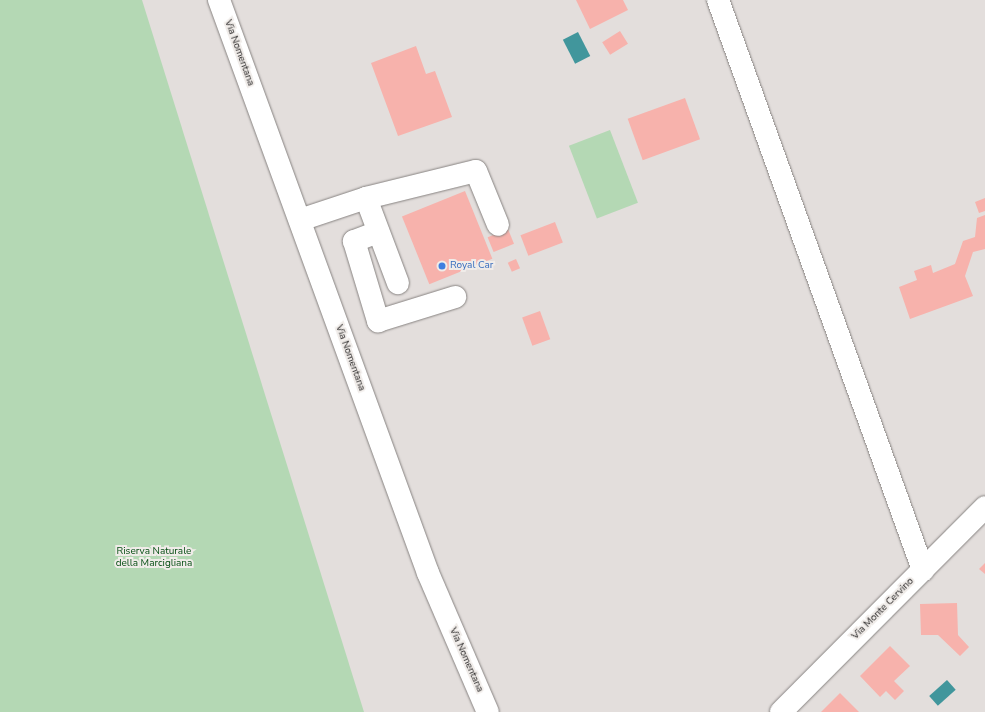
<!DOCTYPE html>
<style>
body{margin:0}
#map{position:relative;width:985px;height:712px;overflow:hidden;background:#e3dedc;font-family:"Nunito Sans",sans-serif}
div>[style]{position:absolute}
.green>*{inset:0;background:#b4d8b4;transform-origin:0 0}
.water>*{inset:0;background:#41969c;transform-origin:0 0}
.building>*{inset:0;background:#f7b2ac;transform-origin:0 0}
.roads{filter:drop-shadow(0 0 1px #878381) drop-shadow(0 0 1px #878381)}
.minor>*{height:22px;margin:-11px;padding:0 11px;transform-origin:11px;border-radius:11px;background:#fff}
.dots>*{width:11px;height:11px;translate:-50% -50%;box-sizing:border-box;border:2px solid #f0ece9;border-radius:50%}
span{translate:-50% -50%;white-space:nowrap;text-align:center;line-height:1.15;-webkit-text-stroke:4px #f0ece9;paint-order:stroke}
.street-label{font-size:10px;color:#1a1818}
.shop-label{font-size:10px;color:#366cbe}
.left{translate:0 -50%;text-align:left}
.park-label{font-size:10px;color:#044d12}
</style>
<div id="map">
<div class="green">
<i style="clip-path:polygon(0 0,142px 0,364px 712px,0 712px)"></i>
<i style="left:610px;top:130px;width:78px;height:44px;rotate:69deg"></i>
</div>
<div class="water">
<i style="left:578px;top:32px;width:27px;height:17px;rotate:63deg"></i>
<i style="left:947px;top:680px;width:13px;height:24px;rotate:48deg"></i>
</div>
<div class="building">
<i style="clip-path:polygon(576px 0,623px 0,628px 10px,590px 29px)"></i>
<i style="left:620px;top:31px;width:15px;height:21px;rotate:58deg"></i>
<i style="clip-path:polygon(416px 46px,426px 74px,435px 71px,452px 117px,398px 136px,371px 63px)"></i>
<i style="left:685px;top:98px;width:44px;height:61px;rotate:70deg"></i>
<i style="left:465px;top:191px;width:73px;height:68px;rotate:68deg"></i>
<i style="clip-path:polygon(985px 198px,985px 211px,979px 213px,975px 202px)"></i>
<i style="clip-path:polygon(985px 215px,985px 249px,973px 252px,965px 276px,973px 296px,910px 319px,899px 287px,917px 280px,914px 271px,931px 265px,933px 273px,955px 264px,963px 241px,975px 237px,977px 218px)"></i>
<i style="left:555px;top:222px;width:22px;height:37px;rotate:69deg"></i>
<i style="left:508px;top:229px;width:16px;height:22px;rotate:68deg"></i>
<i style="left:516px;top:259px;width:10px;height:9px;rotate:66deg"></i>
<i style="left:540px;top:311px;width:30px;height:19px;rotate:70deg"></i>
<i style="clip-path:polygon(985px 563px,985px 574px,979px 569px)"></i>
<i style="clip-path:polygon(957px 603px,958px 635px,969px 647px,960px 656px,938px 635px,921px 635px,920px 604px)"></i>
<i style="clip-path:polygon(890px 646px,910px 666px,894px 681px,904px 691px,895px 700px,886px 691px,880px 697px,860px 676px)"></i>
<i style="clip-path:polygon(840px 693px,859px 712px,821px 712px)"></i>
</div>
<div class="roads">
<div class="minor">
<i style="left:219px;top:0;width:610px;rotate:69.96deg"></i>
<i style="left:428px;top:573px;width:151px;rotate:66.7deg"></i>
<i style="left:718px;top:0;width:606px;rotate:70.22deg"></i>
<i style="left:366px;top:198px;width:91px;rotate:69.4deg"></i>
<i style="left:300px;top:220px;width:70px;rotate:-18.4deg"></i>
<i style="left:366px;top:198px;width:113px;rotate:-13.8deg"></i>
<i style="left:476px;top:171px;width:58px;rotate:67.8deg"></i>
<i style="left:378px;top:232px;width:26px;rotate:159deg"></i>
<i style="left:354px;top:241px;width:84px;rotate:73.3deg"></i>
<i style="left:378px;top:321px;width:81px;rotate:-17.3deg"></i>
<i style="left:781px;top:712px;width:289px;rotate:-45.1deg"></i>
</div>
</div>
<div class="dots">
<i style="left:442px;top:266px;background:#3f7fe0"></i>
</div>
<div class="street-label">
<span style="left:239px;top:53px;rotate:70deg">Via Nomentana</span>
<span style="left:350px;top:358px;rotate:70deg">Via Nomentana</span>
<span style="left:883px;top:609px;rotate:-45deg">Via Monte Cervino</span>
<span style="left:466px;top:660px;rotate:66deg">Via Nomentana</span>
</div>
<div class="shop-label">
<span class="left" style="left:450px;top:266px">Royal Car</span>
</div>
<div class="park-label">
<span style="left:154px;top:557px">Riserva Naturale<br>della Marcigliana</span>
</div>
</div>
